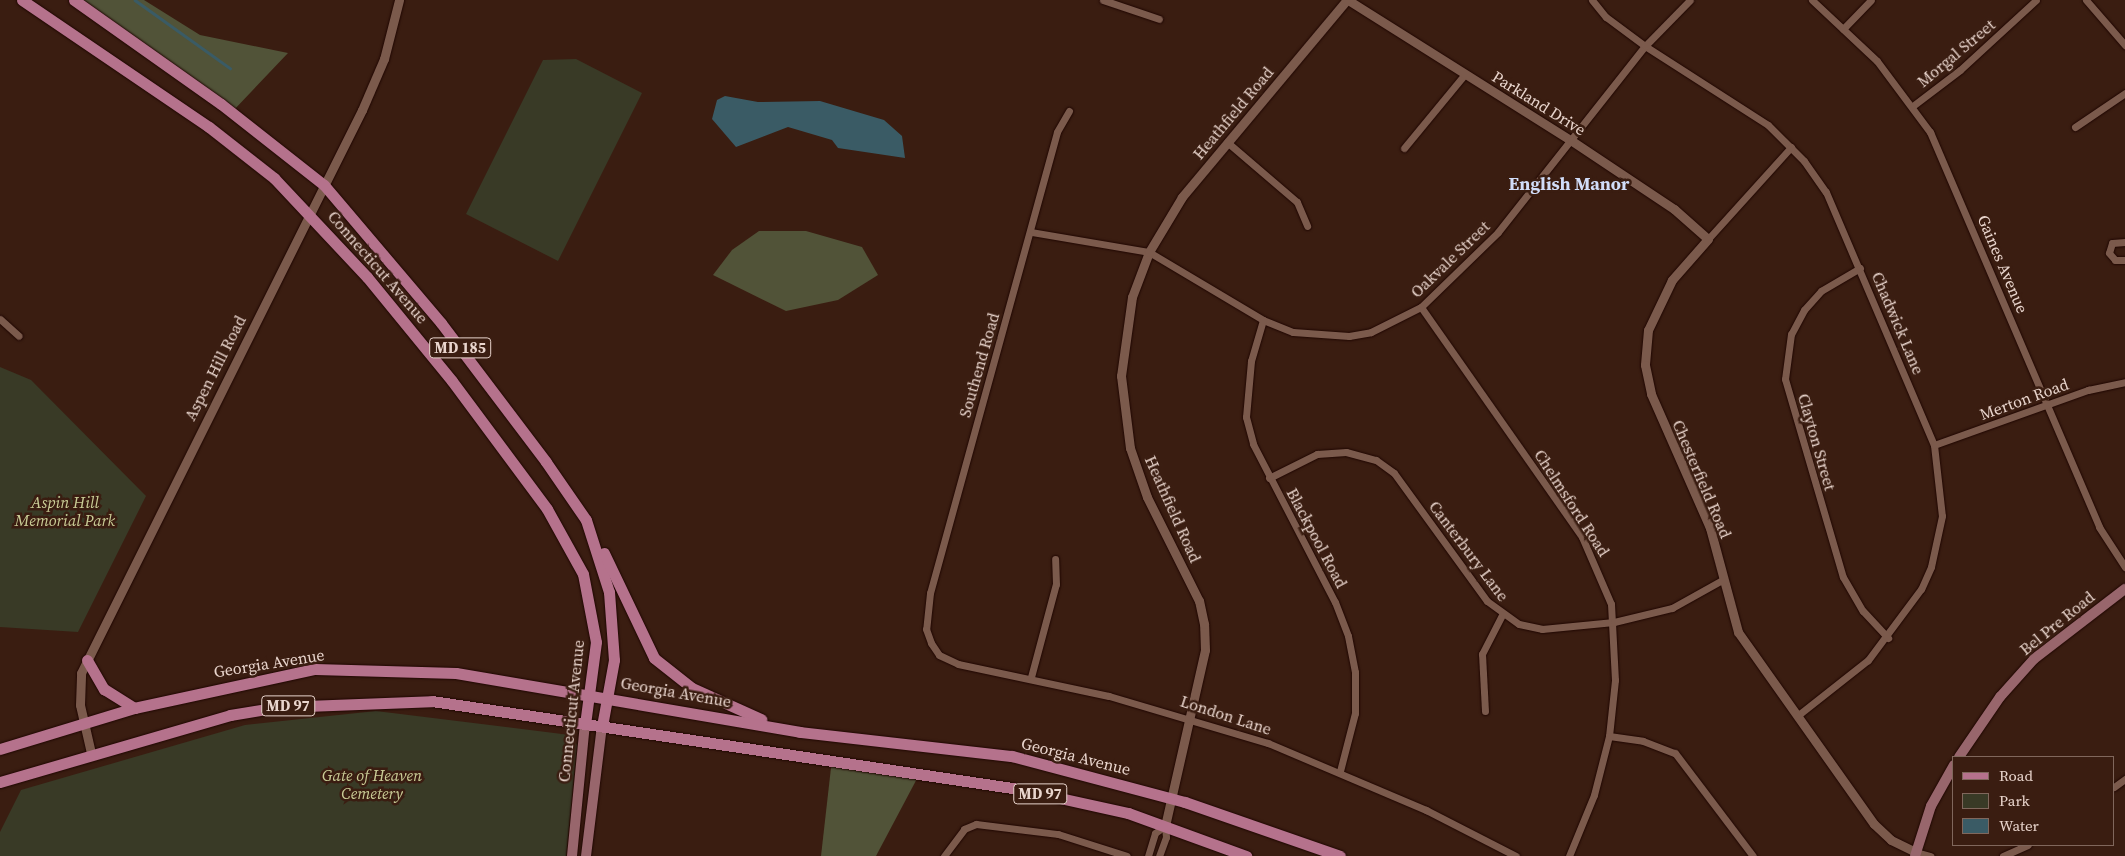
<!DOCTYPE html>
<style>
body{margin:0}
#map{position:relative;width:2125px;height:856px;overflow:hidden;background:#3a1d11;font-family:"Source Serif 4",serif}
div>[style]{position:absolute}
.green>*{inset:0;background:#393a26}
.forest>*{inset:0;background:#515338}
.water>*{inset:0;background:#3a5b65}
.stream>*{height:2.5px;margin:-1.25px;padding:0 1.25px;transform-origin:1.25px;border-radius:1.25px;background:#3a5b65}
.roads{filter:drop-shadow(0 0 1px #1f0600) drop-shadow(0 0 1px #1f0600)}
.minor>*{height:7px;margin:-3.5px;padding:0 3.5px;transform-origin:3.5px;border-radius:3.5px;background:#7b5a4c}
.tertiary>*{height:9px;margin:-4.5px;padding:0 4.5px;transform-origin:4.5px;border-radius:4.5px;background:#7b5a4c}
.secondary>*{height:10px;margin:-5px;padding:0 5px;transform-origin:5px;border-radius:5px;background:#98666c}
.primary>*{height:11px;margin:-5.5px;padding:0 5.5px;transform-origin:5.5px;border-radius:5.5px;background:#b5728c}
span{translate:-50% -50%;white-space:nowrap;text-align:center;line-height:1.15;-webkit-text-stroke:5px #3a1d11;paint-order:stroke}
.shield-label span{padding:1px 4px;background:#3a1d11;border:1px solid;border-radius:4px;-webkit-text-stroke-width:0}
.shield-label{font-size:15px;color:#e9d5cd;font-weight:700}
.street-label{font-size:16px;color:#e9d5cd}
.park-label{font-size:16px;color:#c9cc96;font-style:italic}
.neighbourhood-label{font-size:18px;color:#d1ddf9;font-weight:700}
.legend{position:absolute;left:1952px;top:756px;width:162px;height:90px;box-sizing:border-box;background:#3a1d11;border:1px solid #80675c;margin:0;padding:6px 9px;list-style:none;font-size:15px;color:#e9d5cd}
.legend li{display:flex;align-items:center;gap:10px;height:25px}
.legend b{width:25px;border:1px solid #80675c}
</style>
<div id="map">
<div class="green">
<i style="clip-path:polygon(576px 59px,642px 93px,558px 261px,466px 214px,543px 60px)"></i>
<i style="clip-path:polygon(0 367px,31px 380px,146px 496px,78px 632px,0 627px)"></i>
<i style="clip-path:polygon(376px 711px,570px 735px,577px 745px,566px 856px,0 856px,0 832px,21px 790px,245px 725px)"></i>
</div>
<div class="forest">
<i style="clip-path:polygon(74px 0,144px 0,200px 35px,288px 53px,232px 112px)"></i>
<i style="clip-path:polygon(759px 231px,806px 231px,862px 247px,878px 275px,838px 300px,786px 311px,713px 275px,732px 250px)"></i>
<i style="clip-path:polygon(832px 759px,920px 773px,876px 856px,821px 856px)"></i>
</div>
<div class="water">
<i style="clip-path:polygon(725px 96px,758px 102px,820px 101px,884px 120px,902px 136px,905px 158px,838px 148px,832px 140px,788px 127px,736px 147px,712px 119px,717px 100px)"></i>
</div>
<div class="stream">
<i style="left:135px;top:0;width:117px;rotate:35.6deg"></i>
</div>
<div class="roads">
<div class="minor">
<i style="left:1103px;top:0;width:59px;rotate:18.7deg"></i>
<i style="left:1592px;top:0;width:22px;rotate:51deg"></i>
<i style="left:1606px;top:17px;width:49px;rotate:36.6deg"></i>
<i style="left:1645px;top:46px;width:146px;rotate:32.7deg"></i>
<i style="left:1768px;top:125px;width:51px;rotate:45deg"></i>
<i style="left:1804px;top:161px;width:38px;rotate:55deg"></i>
<i style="left:1826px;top:192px;width:275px;rotate:66.9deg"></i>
<i style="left:1934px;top:445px;width:71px;rotate:83.6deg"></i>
<i style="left:1942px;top:516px;width:52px;rotate:102.2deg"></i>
<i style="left:1931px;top:567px;width:24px;rotate:114deg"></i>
<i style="left:1921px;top:589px;width:89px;rotate:126.7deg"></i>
<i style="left:1868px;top:660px;width:90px;rotate:141.7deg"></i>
<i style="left:1812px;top:0;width:89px;rotate:43.2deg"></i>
<i style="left:1877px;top:61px;width:89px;rotate:53.3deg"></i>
<i style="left:1930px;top:132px;width:430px;rotate:66.8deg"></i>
<i style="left:2099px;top:527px;width:48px;rotate:57deg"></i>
<i style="left:2086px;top:0;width:60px;rotate:49.1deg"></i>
<i style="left:1843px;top:29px;width:40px;rotate:-46deg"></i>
<i style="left:1914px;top:105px;width:58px;rotate:-37.3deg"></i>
<i style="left:1960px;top:70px;width:103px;rotate:-42.6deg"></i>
<i style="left:1069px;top:111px;width:24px;rotate:120deg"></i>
<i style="left:1057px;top:132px;width:478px;rotate:105.4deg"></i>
<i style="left:930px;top:593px;width:36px;rotate:96deg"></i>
<i style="left:926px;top:629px;width:15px;rotate:70deg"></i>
<i style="left:931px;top:643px;width:14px;rotate:56deg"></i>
<i style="left:939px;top:655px;width:21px;rotate:25deg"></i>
<i style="left:958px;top:664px;width:154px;rotate:12deg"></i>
<i style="left:1109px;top:696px;width:166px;rotate:16.5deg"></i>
<i style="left:1268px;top:743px;width:172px;rotate:23deg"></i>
<i style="left:1426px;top:810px;width:101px;rotate:27.1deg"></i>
<i style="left:2075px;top:127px;width:60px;rotate:-34.2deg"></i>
<i style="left:1227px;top:142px;width:92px;rotate:40.6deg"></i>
<i style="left:1297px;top:202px;width:26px;rotate:67deg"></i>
<i style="left:1404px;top:148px;width:96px;rotate:-50.5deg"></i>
<i style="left:1031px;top:232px;width:120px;rotate:9.6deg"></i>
<i style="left:1149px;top:252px;width:133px;rotate:30.8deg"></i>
<i style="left:1263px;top:320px;width:32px;rotate:22deg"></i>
<i style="left:1293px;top:332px;width:56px;rotate:4.1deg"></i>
<i style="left:1349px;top:336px;width:22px;rotate:-10deg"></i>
<i style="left:1371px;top:332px;width:56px;rotate:-26.6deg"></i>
<i style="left:1421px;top:307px;width:107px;rotate:-44.2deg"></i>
<i style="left:1498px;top:232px;width:237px;rotate:-51.7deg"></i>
<i style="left:1645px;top:46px;width:64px;rotate:-45.6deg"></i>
<i style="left:1708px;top:239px;width:124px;rotate:-47.9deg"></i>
<i style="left:2125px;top:242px;width:13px;rotate:176deg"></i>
<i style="left:2112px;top:243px;width:10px;rotate:107deg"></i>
<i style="left:2109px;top:253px;width:9px;rotate:49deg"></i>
<i style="left:2115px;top:260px;width:10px"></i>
<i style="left:1860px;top:268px;width:45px;rotate:149.5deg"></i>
<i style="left:1821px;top:291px;width:25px;rotate:132deg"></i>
<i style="left:1804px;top:310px;width:27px;rotate:118deg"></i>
<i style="left:1791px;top:334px;width:45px;rotate:97.6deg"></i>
<i style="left:1785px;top:379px;width:206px;rotate:73.7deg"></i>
<i style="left:1843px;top:577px;width:39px;rotate:60deg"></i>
<i style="left:1863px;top:611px;width:37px;rotate:47deg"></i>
<i style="left:1421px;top:307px;width:281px;rotate:55deg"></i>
<i style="left:1582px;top:537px;width:73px;rotate:66.6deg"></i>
<i style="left:1611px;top:604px;width:76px;rotate:87deg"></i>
<i style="left:1615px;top:680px;width:56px;rotate:96.1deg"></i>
<i style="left:1609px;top:736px;width:61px;rotate:104.3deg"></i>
<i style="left:1594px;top:795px;width:66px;rotate:112.3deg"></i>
<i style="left:0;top:319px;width:25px;rotate:42deg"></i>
<i style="left:1263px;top:320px;width:43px;rotate:106.3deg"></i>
<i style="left:1251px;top:361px;width:56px;rotate:95.1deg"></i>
<i style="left:1246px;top:417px;width:28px;rotate:75deg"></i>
<i style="left:1253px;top:444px;width:178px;rotate:62.6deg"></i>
<i style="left:1335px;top:602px;width:36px;rotate:69deg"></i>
<i style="left:1348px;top:636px;width:37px;rotate:79deg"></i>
<i style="left:1355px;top:672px;width:41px;rotate:90deg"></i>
<i style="left:1355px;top:713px;width:60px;rotate:104.5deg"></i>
<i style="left:1934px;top:445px;width:164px;rotate:-19.7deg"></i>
<i style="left:2088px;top:390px;width:38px;rotate:-12deg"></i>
<i style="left:1269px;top:478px;width:54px;rotate:-26.6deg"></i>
<i style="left:1317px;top:454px;width:29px;rotate:-4deg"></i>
<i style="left:1346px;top:452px;width:31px;rotate:15deg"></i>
<i style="left:1376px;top:460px;width:22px;rotate:36deg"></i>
<i style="left:1394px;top:473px;width:158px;rotate:54deg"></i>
<i style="left:1487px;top:601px;width:39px;rotate:36deg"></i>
<i style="left:1519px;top:624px;width:24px;rotate:12deg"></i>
<i style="left:1542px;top:629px;width:72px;rotate:-5.6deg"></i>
<i style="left:1614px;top:622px;width:60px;rotate:-13.6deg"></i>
<i style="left:1672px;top:608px;width:57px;rotate:-29.2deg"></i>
<i style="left:1031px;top:677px;width:96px;rotate:-75deg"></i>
<i style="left:1056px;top:584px;width:25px;rotate:-92deg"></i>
<i style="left:1485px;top:711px;width:57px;rotate:-93deg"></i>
<i style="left:1482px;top:654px;width:44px;rotate:-62.9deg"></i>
<i style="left:1609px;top:736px;width:34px;rotate:8deg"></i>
<i style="left:1643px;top:741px;width:34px;rotate:21deg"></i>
<i style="left:1675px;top:753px;width:129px;rotate:52.9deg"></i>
<i style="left:2114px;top:787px;width:14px;rotate:-36deg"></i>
<i style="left:1916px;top:852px;width:15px;rotate:16deg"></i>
<i style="left:944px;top:856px;width:34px;rotate:-53deg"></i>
<i style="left:964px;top:829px;width:13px;rotate:-23deg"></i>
<i style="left:976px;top:824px;width:83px;rotate:7deg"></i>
<i style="left:1058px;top:834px;width:72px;rotate:17.7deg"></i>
<i style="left:1148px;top:856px;width:24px;rotate:-73deg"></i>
<i style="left:1155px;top:833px;width:12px;rotate:-35deg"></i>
<i style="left:1165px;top:826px;width:11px;rotate:85deg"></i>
<i style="left:1166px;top:837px;width:20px;rotate:110deg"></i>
<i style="left:2003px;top:856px;width:27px;rotate:-24deg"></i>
</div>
<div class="tertiary">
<i style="left:1348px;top:0;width:265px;rotate:32.2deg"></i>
<i style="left:1572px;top:141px;width:123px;rotate:33.7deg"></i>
<i style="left:1674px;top:209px;width:45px;rotate:41.4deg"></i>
<i style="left:1708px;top:239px;width:55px;rotate:131.3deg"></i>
<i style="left:1672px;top:280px;width:55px;rotate:115.6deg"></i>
<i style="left:1648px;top:330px;width:35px;rotate:95deg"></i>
<i style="left:1645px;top:365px;width:30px;rotate:78deg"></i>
<i style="left:1651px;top:394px;width:146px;rotate:66.2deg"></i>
<i style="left:1710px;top:528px;width:108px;rotate:74.9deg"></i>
<i style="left:1738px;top:632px;width:235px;rotate:54.7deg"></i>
<i style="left:1874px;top:824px;width:23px;rotate:43deg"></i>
<i style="left:1891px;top:840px;width:28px;rotate:26deg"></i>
<i style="left:91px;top:753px;width:49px;rotate:-102.9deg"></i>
<i style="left:80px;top:705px;width:32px;rotate:-88deg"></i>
<i style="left:81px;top:673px;width:629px;rotate:-63.48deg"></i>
<i style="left:362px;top:110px;width:56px;rotate:-66.7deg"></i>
<i style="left:384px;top:59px;width:61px;rotate:-75.7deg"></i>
<i style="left:1165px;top:826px;width:180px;rotate:-77.2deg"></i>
<i style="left:1205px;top:650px;width:26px;rotate:-92deg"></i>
<i style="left:1204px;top:624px;width:24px;rotate:-102deg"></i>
<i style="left:1199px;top:601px;width:116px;rotate:-116.6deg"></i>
<i style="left:1147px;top:497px;width:52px;rotate:-109.1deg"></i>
<i style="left:1130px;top:448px;width:73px;rotate:-97.1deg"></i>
<i style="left:1121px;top:376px;width:80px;rotate:-82.1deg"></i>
<i style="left:1132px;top:297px;width:48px;rotate:-69.3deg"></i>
<i style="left:1149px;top:252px;width:64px;rotate:-59deg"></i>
<i style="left:1182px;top:197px;width:257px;rotate:-50.1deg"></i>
</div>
<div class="secondary">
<i style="left:1959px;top:757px;width:73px;rotate:-55.7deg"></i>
<i style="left:2000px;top:697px;width:51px;rotate:-48.2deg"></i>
<i style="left:2034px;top:659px;width:115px;rotate:-37.6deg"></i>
<i style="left:572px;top:856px;width:133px;rotate:-84.4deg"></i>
<i style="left:586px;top:856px;width:131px;rotate:-83deg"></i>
<i style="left:1915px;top:856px;width:52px;rotate:-72.3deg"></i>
<i style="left:1931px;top:806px;width:47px;rotate:-60.7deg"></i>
</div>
<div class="primary">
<i style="left:22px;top:0;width:226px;rotate:34.2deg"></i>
<i style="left:209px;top:127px;width:83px;rotate:38.1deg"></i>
<i style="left:274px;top:178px;width:136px;rotate:46.8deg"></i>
<i style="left:367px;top:277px;width:134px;rotate:50.7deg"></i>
<i style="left:452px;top:381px;width:159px;rotate:53.4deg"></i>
<i style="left:547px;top:509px;width:74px;rotate:61deg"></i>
<i style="left:583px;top:574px;width:69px;rotate:79.2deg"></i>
<i style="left:596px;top:642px;width:83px;rotate:97.6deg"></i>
<i style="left:74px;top:0;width:180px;rotate:35.3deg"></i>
<i style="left:221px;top:104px;width:131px;rotate:38.2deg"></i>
<i style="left:324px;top:185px;width:181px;rotate:49.7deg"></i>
<i style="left:441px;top:323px;width:174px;rotate:52.9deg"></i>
<i style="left:546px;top:462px;width:70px;rotate:55.4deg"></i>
<i style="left:586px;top:520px;width:76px;rotate:72.3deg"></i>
<i style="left:609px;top:592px;width:68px;rotate:85.8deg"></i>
<i style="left:614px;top:660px;width:67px;rotate:100.3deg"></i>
<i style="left:604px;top:553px;width:116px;rotate:64.5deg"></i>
<i style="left:654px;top:658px;width:48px;rotate:38.3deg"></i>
<i style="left:692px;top:688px;width:76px;rotate:24.2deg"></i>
<i style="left:87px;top:660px;width:34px;rotate:60deg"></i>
<i style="left:104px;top:689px;width:36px;rotate:32deg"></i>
<i style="left:0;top:749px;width:140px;rotate:-17deg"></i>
<i style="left:134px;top:708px;width:185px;rotate:-12.2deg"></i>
<i style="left:315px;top:669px;width:141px;rotate:1.6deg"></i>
<i style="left:456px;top:673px;width:349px;rotate:9.7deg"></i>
<i style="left:800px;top:732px;width:213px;rotate:6.5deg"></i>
<i style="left:1012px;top:756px;width:179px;rotate:14.9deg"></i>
<i style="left:1185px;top:802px;width:164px;rotate:19.2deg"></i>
<i style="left:0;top:782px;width:240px;rotate:-16.2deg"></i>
<i style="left:230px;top:715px;width:50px;rotate:-9.3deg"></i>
<i style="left:279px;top:707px;width:153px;rotate:-2.2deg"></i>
<i style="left:432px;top:701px;width:594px;rotate:8.53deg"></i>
<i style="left:1019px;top:789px;width:112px;rotate:12.4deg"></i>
<i style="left:1128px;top:813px;width:126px;rotate:20deg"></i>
</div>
</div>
<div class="shield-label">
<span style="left:460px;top:348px">MD 185</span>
<span style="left:288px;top:706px">MD 97</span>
<span style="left:1040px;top:794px">MD 97</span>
</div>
<div class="street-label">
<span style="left:1956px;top:53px;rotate:-40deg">Morgal Street</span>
<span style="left:1539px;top:103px;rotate:32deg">Parkland Drive</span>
<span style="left:1233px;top:113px;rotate:-50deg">Heathfield Road</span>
<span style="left:1450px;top:259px;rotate:-44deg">Oakvale Street</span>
<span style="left:2003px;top:264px;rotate:67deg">Gaines Avenue</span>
<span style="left:378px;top:267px;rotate:49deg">Connecticut Avenue</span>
<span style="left:1898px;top:323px;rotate:67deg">Chadwick Lane</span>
<span style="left:979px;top:365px;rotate:-74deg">Southend Road</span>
<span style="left:215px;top:368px;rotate:-63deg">Aspen Hill Road</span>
<span style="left:2024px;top:399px;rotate:-20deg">Merton Road</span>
<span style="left:1817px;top:442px;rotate:74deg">Clayton Street</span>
<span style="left:1702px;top:479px;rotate:67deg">Chesterfield Road</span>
<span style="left:1572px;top:503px;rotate:57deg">Chelmsford Road</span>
<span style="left:1173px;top:509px;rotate:66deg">Heathfield Road</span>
<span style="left:1317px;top:538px;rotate:62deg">Blackpool Road</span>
<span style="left:1469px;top:551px;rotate:53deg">Canterbury Lane</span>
<span style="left:2057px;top:623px;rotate:-39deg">Bel Pre Road</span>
<span style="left:269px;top:663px;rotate:-9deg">Georgia Avenue</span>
<span style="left:676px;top:692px;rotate:10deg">Georgia Avenue</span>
<span style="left:571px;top:711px;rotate:-84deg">Connecticut Avenue</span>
<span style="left:1226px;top:715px;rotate:18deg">London Lane</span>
<span style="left:1076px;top:756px;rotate:14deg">Georgia Avenue</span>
</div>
<div class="park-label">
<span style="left:65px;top:511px">Aspin Hill<br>Memorial Park</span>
<span style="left:372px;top:784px">Gate of Heaven<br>Cemetery</span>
</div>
<div class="neighbourhood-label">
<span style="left:1569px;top:184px">English Manor</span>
</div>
<ul class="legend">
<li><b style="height:6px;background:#b5728c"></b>Road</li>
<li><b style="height:14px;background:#393a26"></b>Park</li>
<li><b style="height:14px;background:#3a5b65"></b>Water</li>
</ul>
</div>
